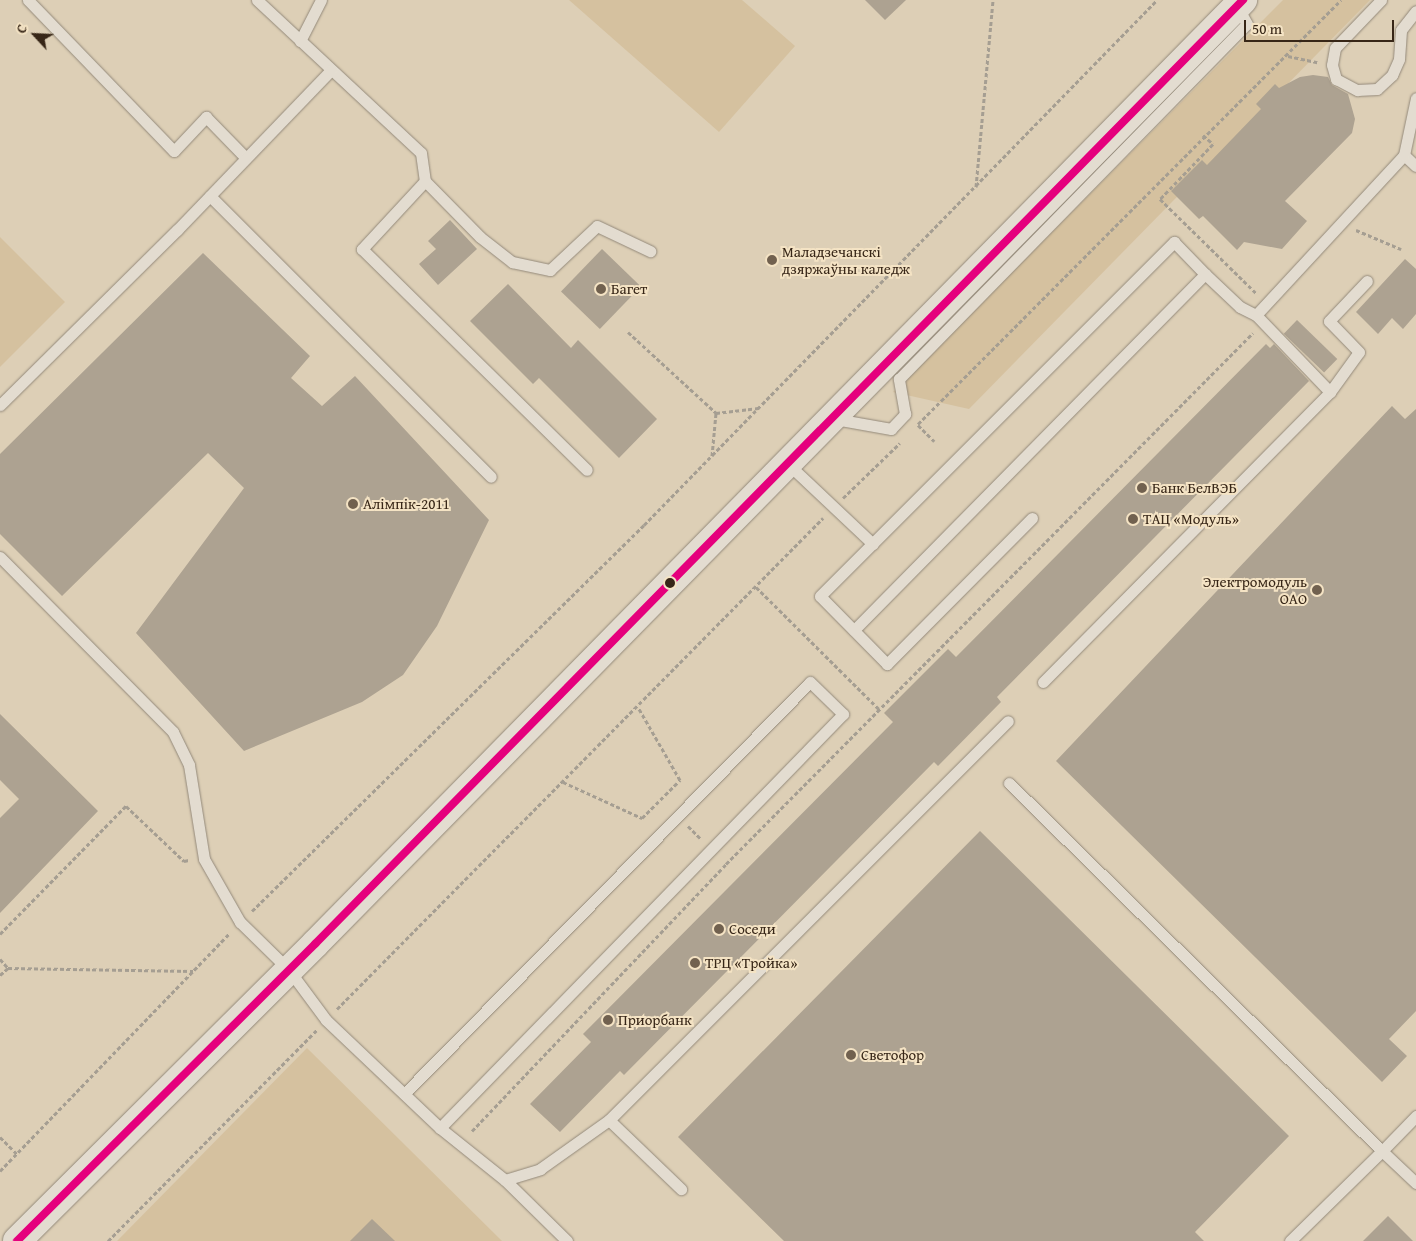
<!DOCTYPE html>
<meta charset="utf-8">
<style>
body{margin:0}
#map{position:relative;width:1416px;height:1241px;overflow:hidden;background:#ddcfb6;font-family:"Gentium Book Plus",serif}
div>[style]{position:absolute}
.green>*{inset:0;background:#d5c19f}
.building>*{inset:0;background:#ada291;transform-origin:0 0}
.path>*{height:3px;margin-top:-1.5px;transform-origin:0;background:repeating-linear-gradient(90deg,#a59e92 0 4px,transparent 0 6.5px)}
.roads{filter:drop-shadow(0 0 1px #93897a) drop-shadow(0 0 1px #93897a)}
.lane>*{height:11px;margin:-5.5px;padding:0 5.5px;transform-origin:5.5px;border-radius:5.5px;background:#e3dcd0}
.secondary>*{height:28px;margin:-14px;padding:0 14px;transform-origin:14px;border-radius:14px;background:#e3dcd0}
.bus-1>*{height:8px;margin:-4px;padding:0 4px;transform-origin:4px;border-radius:4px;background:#e5007d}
.dots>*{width:14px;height:14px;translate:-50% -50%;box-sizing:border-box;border:2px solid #f4e3c4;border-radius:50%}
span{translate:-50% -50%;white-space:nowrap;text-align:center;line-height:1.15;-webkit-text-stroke:4px #f4e3c4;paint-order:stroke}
.poi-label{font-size:15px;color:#372617}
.left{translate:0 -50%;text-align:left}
.right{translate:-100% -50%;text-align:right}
.north{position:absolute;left:10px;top:10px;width:50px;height:50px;-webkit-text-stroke:4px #f4e3c4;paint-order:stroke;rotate:295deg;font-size:14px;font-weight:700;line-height:20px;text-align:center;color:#372617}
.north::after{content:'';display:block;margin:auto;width:18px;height:22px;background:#372617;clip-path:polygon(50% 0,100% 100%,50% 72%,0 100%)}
.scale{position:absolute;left:1244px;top:20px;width:150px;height:22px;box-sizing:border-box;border:2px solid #372617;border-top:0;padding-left:6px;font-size:15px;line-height:18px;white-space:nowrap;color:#372617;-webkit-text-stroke:4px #f4e3c4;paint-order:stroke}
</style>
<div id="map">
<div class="green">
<i style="clip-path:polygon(569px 0,742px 0,795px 46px,719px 132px)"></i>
<i style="clip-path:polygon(1283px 0,1370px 0,969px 409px,893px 392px)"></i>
<i style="clip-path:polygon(0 237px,65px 302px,0 367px)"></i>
<i style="clip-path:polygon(307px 1048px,502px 1241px,117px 1241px)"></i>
</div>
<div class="building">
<i style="clip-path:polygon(865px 0,906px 0,885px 20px)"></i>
<i style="clip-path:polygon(1313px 75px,1328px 77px,1332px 85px,1348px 94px,1355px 119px,1352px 133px,1285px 201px,1307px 221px,1282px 249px,1244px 242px,1237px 250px,1203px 216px,1199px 219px,1171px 191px,1202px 160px,1207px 165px,1261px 109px,1256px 104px,1275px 84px,1279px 88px,1300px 77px)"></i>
<i style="clip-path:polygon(450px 220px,477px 249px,438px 285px,419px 264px,436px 249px,428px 241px)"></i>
<i style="left:602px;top:249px;width:54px;height:59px;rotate:44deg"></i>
<i style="clip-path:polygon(203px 253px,310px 356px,291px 378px,322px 406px,355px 376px,489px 520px,437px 626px,403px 675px,362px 702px,244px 751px,136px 633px,244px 488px,208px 453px,62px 596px,0 534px,0 454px)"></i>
<i style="clip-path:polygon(1405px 259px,1416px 269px,1416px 314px,1403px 329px,1392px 318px,1378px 334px,1356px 312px)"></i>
<i style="clip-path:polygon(508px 284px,571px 348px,578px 340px,657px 419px,619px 458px,539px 378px,533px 384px,470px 321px)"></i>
<i style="left:1297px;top:320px;width:56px;height:19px;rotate:44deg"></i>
<i style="clip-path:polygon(1266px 344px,1270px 348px,1274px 344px,1309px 381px,997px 697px,1001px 702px,938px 766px,934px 762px,624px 1075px,620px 1071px,560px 1132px,530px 1104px,591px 1042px,583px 1034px,893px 722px,884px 713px,948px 649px,956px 657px)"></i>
<i style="clip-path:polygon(1392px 406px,1405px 419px,1416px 409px,1416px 1011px,1389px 1039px,1407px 1056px,1382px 1082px,1056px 761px)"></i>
<i style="clip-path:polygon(0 714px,98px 811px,0 913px,0 818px,19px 799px,0 780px)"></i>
<i style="clip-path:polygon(980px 831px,1289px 1136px,1195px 1232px,1204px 1241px,784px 1241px,678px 1137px)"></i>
<i style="clip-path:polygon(1388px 1216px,1413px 1241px,1363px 1241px)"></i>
<i style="clip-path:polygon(372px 1219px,395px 1241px,350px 1241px)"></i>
</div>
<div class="path">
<i style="left:1288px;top:56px;width:30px;rotate:12deg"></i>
<i style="left:1203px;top:135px;width:13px;rotate:42deg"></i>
<i style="left:1213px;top:144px;width:76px;rotate:133.9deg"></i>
<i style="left:1160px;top:199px;width:134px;rotate:44.4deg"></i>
<i style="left:976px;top:187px;width:188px;rotate:-84.8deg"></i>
<i style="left:1356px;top:230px;width:49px;rotate:22.9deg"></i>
<i style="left:628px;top:332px;width:120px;rotate:42.6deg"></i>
<i style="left:716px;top:413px;width:43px;rotate:-6.6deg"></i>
<i style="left:918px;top:424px;width:599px;rotate:-45.07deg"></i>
<i style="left:918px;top:425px;width:23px;rotate:45deg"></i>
<i style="left:712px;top:456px;width:43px;rotate:-84.7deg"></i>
<i style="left:843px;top:498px;width:79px;rotate:-44deg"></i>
<i style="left:756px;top:587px;width:173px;rotate:44.8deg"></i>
<i style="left:563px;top:782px;width:87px;rotate:24.5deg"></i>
<i style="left:642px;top:818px;width:54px;rotate:-45deg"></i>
<i style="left:680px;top:780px;width:84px;rotate:-119.9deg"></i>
<i style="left:688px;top:826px;width:18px;rotate:45deg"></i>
<i style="left:252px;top:911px;width:550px;rotate:-44.56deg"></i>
<i style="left:644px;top:525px;width:734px;rotate:-45.66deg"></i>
<i style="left:0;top:934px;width:180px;rotate:-45.5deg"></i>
<i style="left:126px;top:806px;width:80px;rotate:43.5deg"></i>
<i style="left:184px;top:861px;width:5px;rotate:-11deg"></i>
<i style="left:0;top:959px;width:12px;rotate:48deg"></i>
<i style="left:8px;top:968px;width:185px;rotate:0.9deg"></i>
<i style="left:0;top:975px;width:11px;rotate:-41deg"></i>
<i style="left:337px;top:1009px;width:691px;rotate:-45.29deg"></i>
<i style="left:472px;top:1131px;width:369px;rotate:-46.4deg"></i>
<i style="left:726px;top:864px;width:748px;rotate:-45.22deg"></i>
<i style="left:0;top:1137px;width:24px;rotate:45deg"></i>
<i style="left:0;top:1171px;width:331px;rotate:-46deg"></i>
<i style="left:108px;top:1241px;width:297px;rotate:-45.3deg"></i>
</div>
<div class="roads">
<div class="lane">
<i style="left:28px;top:0;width:210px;rotate:46deg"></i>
<i style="left:174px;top:151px;width:47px;rotate:-46.7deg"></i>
<i style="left:206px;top:117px;width:57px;rotate:45.7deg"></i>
<i style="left:257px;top:0;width:224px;rotate:43deg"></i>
<i style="left:421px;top:153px;width:28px;rotate:82deg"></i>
<i style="left:425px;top:181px;width:78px;rotate:45.5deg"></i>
<i style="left:480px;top:237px;width:41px;rotate:38deg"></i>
<i style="left:512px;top:262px;width:39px;rotate:12deg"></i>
<i style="left:550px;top:270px;width:64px;rotate:-43.1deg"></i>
<i style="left:597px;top:226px;width:59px;rotate:25.3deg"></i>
<i style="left:1381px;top:0;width:66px;rotate:133.8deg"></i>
<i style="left:1335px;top:48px;width:17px;rotate:100deg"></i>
<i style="left:1332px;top:65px;width:15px;rotate:74deg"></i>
<i style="left:1336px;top:79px;width:24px;rotate:28deg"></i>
<i style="left:1357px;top:90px;width:20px;rotate:-3deg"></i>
<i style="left:1377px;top:89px;width:21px;rotate:-43deg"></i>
<i style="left:1392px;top:75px;width:17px;rotate:-66deg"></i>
<i style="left:1399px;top:59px;width:29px;rotate:-86deg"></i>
<i style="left:1401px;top:30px;width:24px;rotate:-52deg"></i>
<i style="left:300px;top:41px;width:46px;rotate:-62.9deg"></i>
<i style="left:1404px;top:155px;width:16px;rotate:43deg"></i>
<i style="left:425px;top:181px;width:93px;rotate:132.8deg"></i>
<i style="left:362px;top:249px;width:315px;rotate:44.5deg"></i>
<i style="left:210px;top:196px;width:397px;rotate:45deg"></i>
<i style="left:1256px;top:315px;width:107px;rotate:46.1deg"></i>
<i style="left:1330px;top:392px;width:49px;rotate:-54.1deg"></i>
<i style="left:1359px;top:352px;width:43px;rotate:-134.1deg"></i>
<i style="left:1329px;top:321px;width:55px;rotate:-46.5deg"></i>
<i style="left:0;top:405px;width:249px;rotate:-44.7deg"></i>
<i style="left:177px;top:230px;width:222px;rotate:-46.1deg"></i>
<i style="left:835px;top:419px;width:57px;rotate:10.1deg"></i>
<i style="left:891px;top:429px;width:21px;rotate:-47deg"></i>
<i style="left:905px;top:414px;width:36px;rotate:-100deg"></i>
<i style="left:899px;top:379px;width:497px;rotate:-45.6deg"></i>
<i style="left:1247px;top:24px;width:21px;rotate:-119deg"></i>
<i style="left:787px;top:463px;width:118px;rotate:43.3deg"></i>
<i style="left:1032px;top:518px;width:206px;rotate:134.8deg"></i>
<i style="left:887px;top:664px;width:95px;rotate:-134.6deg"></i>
<i style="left:820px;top:596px;width:501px;rotate:-45deg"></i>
<i style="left:1174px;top:242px;width:45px;rotate:45.9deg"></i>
<i style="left:0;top:557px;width:246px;rotate:45.3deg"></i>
<i style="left:173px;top:732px;width:37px;rotate:64deg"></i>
<i style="left:189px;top:765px;width:95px;rotate:80.9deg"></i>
<i style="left:204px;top:859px;width:73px;rotate:60.3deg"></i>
<i style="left:240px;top:922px;width:69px;rotate:44.4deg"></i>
<i style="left:289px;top:970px;width:62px;rotate:53.5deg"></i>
<i style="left:326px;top:1020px;width:157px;rotate:43.5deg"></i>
<i style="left:440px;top:1128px;width:83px;rotate:38.7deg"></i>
<i style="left:505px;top:1180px;width:87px;rotate:44.5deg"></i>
<i style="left:854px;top:630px;width:500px;rotate:-45.4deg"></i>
<i style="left:1205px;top:274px;width:48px;rotate:43.3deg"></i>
<i style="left:1240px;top:307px;width:18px;rotate:27deg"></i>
<i style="left:1256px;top:315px;width:218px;rotate:-47.2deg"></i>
<i style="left:1404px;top:155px;width:58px;rotate:-78.1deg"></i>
<i style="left:1043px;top:682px;width:408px;rotate:-45.3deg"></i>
<i style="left:1009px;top:783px;width:524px;rotate:44.61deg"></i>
<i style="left:1382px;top:1151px;width:49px;rotate:-45.8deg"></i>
<i style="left:404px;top:1094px;width:578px;rotate:-45.42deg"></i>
<i style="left:810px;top:682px;width:46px;rotate:44.1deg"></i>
<i style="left:843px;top:714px;width:578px;rotate:134.23deg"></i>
<i style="left:609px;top:1120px;width:564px;rotate:-45deg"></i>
<i style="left:505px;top:1180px;width:37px;rotate:-17deg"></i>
<i style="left:540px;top:1169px;width:85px;rotate:-35.4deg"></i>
<i style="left:609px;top:1120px;width:100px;rotate:43.8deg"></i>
<i style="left:1290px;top:1241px;width:129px;rotate:-44.4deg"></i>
<i style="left:1382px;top:1151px;width:47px;rotate:43.3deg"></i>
</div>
<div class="secondary">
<i style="left:17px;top:1241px;width:421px;rotate:-44.9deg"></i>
<i style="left:315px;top:944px;width:1324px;rotate:-45.49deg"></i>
</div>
</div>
<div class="bus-1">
<i style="left:17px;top:1241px;width:421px;rotate:-44.9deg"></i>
<i style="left:315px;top:944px;width:1324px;rotate:-45.49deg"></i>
</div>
<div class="dots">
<i style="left:772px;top:260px;background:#71614f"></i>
<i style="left:601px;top:289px;background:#71614f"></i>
<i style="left:1142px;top:488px;background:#71614f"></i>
<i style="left:353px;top:504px;background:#71614f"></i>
<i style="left:1133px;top:519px;background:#71614f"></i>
<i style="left:670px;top:583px;background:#372617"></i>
<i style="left:1317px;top:590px;background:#71614f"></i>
<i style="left:719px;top:929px;background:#71614f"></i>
<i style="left:695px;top:963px;background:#71614f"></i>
<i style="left:608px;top:1020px;background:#71614f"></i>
<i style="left:851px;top:1055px;background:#71614f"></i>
</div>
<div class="poi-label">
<span class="left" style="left:782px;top:260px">Маладзечанскі<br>дзяржаўны каледж</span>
<span class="left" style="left:611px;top:289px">Багет</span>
<span class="left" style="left:1152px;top:488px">Банк БелВЭБ</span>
<span class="left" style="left:363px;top:504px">Алімпік-2011</span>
<span class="left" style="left:1143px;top:519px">ТАЦ «Модуль»</span>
<span class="right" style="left:1307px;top:590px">Электромодуль<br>ОАО</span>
<span class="left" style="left:729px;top:929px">Соседи</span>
<span class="left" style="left:705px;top:963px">ТРЦ «Тройка»</span>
<span class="left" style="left:618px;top:1020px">Приорбанк</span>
<span class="left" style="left:861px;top:1055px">Светофор</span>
</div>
<div class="north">С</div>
<div class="scale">50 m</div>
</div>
